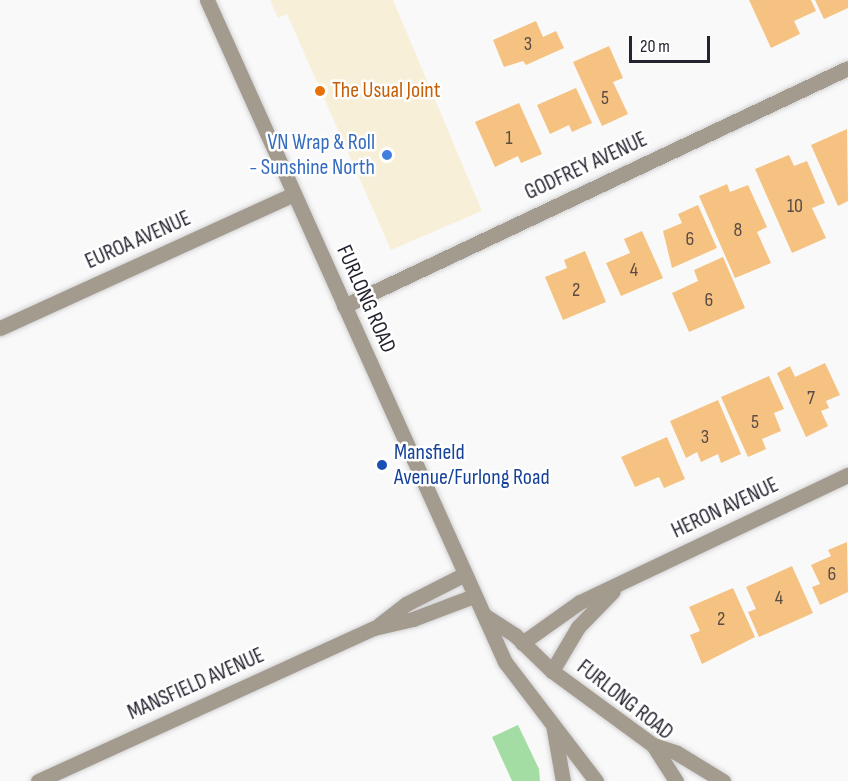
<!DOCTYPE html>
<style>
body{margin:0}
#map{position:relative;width:848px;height:781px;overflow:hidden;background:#f9f9f9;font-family:"Sofia Sans Condensed",sans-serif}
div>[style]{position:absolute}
.commercial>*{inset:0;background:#f8efd9}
.green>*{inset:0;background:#a3dda3}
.building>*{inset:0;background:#f5c281}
.roads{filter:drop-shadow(0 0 2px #d3d2d5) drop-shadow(0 0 2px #d3d2d5)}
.minor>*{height:15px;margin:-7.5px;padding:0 7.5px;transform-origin:7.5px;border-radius:7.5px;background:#a29b8e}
.tertiary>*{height:15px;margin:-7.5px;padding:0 7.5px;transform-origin:7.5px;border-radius:7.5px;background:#a29b8e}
.dots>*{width:16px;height:16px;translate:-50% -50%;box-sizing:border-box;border:3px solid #fff;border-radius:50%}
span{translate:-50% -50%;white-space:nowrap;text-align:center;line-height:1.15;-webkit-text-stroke:5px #fff;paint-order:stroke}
.number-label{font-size:20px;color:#5a4b44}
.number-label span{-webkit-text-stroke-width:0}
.food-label{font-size:22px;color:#c56008}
.left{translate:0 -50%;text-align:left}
.shop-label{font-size:22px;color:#366cbe}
.right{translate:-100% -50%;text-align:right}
.street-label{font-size:22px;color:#262330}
.transit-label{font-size:22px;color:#164399}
.scale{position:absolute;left:629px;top:36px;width:81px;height:27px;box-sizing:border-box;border:3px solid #262330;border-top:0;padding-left:8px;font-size:18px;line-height:21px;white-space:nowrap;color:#262330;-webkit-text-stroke:4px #fff;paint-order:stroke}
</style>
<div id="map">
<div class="commercial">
<i style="clip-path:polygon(270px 0,393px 0,482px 211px,391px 250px,287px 14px,278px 18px)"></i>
</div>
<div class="green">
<i style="clip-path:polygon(518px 725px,539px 769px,540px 781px,512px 781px,492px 737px)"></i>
</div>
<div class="building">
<i style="clip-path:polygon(749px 0,811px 0,816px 11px,794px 21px,800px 34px,771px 48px)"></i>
<i style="clip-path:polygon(815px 0,848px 0,848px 8px,824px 19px)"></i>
<i style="clip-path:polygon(536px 21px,543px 37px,556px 31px,564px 48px,526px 65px,523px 61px,504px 67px,493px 40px)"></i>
<i style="clip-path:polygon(609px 46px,623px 78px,613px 82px,628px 114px,602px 126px,573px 62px)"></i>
<i style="clip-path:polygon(576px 88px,592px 123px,572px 132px,569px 125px,550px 134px,537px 105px)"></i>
<i style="clip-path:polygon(519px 103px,542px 154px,521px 163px,518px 156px,495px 167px,475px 122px)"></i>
<i style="clip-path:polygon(847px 129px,848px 201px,838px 206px,811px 145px)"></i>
<i style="clip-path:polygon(789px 155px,794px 166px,807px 161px,825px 203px,812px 208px,826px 238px,792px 253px,755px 169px)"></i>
<i style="clip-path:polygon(727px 184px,730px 192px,748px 185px,767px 227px,757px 232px,771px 263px,735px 278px,699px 196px)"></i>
<i style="clip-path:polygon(698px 205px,717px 248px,672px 268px,663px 231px,682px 223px,678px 214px)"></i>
<i style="clip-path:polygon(642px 231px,663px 278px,621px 296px,606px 263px,630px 253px,624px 239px)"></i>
<i style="clip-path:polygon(585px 251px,606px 302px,563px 320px,545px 277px,567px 268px,564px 260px)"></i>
<i style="clip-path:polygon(723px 257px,745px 308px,689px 332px,672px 293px,698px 281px,694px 270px)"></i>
<i style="clip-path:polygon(825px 363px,840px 395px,826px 401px,829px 408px,821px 411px,828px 426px,806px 437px,777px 373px,790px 366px,795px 377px)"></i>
<i style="clip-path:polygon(769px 376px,784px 409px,774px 413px,781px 431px,762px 439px,766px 449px,748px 457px,721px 397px)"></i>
<i style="clip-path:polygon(718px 400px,741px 454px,721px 463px,718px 454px,701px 462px,697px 452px,686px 458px,670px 421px)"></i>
<i style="clip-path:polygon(667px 437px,685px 479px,664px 488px,659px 477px,635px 487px,621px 457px)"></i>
<i style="clip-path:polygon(847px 542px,848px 592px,820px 605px,812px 587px,820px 584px,811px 565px,831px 556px,828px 550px)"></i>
<i style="clip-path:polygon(792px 566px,813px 613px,759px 637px,748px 612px,756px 609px,746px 587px)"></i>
<i style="clip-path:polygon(733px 588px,755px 637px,702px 664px,690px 635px,700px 631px,689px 607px)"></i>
</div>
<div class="roads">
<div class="minor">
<i style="left:344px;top:306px;width:557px;rotate:-25.28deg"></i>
<i style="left:0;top:328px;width:323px;rotate:-24.5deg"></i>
<i style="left:379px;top:625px;width:34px;rotate:-38deg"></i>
<i style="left:406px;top:604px;width:64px;rotate:-27deg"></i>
<i style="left:522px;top:643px;width:71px;rotate:-35.3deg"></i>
<i style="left:580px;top:602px;width:297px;rotate:-25.4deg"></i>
<i style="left:552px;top:671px;width:51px;rotate:-59.4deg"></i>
<i style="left:578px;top:627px;width:50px;rotate:-45.8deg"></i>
<i style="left:38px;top:781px;width:369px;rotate:-24.5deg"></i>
<i style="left:374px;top:628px;width:40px;rotate:-13deg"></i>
<i style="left:413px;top:619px;width:65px;rotate:-20.7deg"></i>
</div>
<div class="tertiary">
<i style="left:207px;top:0;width:726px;rotate:65.77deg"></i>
<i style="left:505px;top:662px;width:150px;rotate:52.6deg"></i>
<i style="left:484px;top:615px;width:37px;rotate:33deg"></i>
<i style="left:515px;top:635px;width:52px;rotate:44.2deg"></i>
<i style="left:552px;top:671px;width:125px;rotate:36.2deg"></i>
<i style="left:653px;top:745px;width:43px;rotate:57.4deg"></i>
<i style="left:553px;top:725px;width:57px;rotate:79.9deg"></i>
<i style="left:653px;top:745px;width:25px;rotate:18deg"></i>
<i style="left:677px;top:753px;width:54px;rotate:31.3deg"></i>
</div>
</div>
<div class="dots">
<i style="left:320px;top:91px;background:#e8710a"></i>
<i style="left:387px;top:155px;background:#3f7fe0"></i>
<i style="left:382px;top:465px;background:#1a4fb4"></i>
</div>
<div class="number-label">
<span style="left:528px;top:44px">3</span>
<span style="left:605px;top:98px">5</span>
<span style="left:509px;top:138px">1</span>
<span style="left:795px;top:206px">10</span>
<span style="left:738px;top:230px">8</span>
<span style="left:690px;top:239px">6</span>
<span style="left:634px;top:270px">4</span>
<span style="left:576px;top:290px">2</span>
<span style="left:709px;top:300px">6</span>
<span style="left:811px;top:398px">7</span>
<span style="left:755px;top:422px">5</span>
<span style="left:705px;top:437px">3</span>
<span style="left:832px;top:574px">6</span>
<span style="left:779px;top:598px">4</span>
<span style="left:721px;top:619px">2</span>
</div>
<div class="food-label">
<span class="left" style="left:332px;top:91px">The Usual Joint</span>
</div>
<div class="shop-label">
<span class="right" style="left:375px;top:155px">VN Wrap &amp; Roll<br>- Sunshine North</span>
</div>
<div class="street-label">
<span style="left:586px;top:166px;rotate:-25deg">GODFREY AVENUE</span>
<span style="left:138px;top:240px;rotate:-24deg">EUROA AVENUE</span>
<span style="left:366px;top:299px;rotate:66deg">FURLONG ROAD</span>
<span style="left:725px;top:508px;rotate:-25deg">HERON AVENUE</span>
<span style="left:196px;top:684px;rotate:-24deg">MANSFIELD AVENUE</span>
<span style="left:625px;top:700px;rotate:38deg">FURLONG ROAD</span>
</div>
<div class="transit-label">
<span class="left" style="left:394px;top:465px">Mansfield<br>Avenue/Furlong Road</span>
</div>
<div class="scale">20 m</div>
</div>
